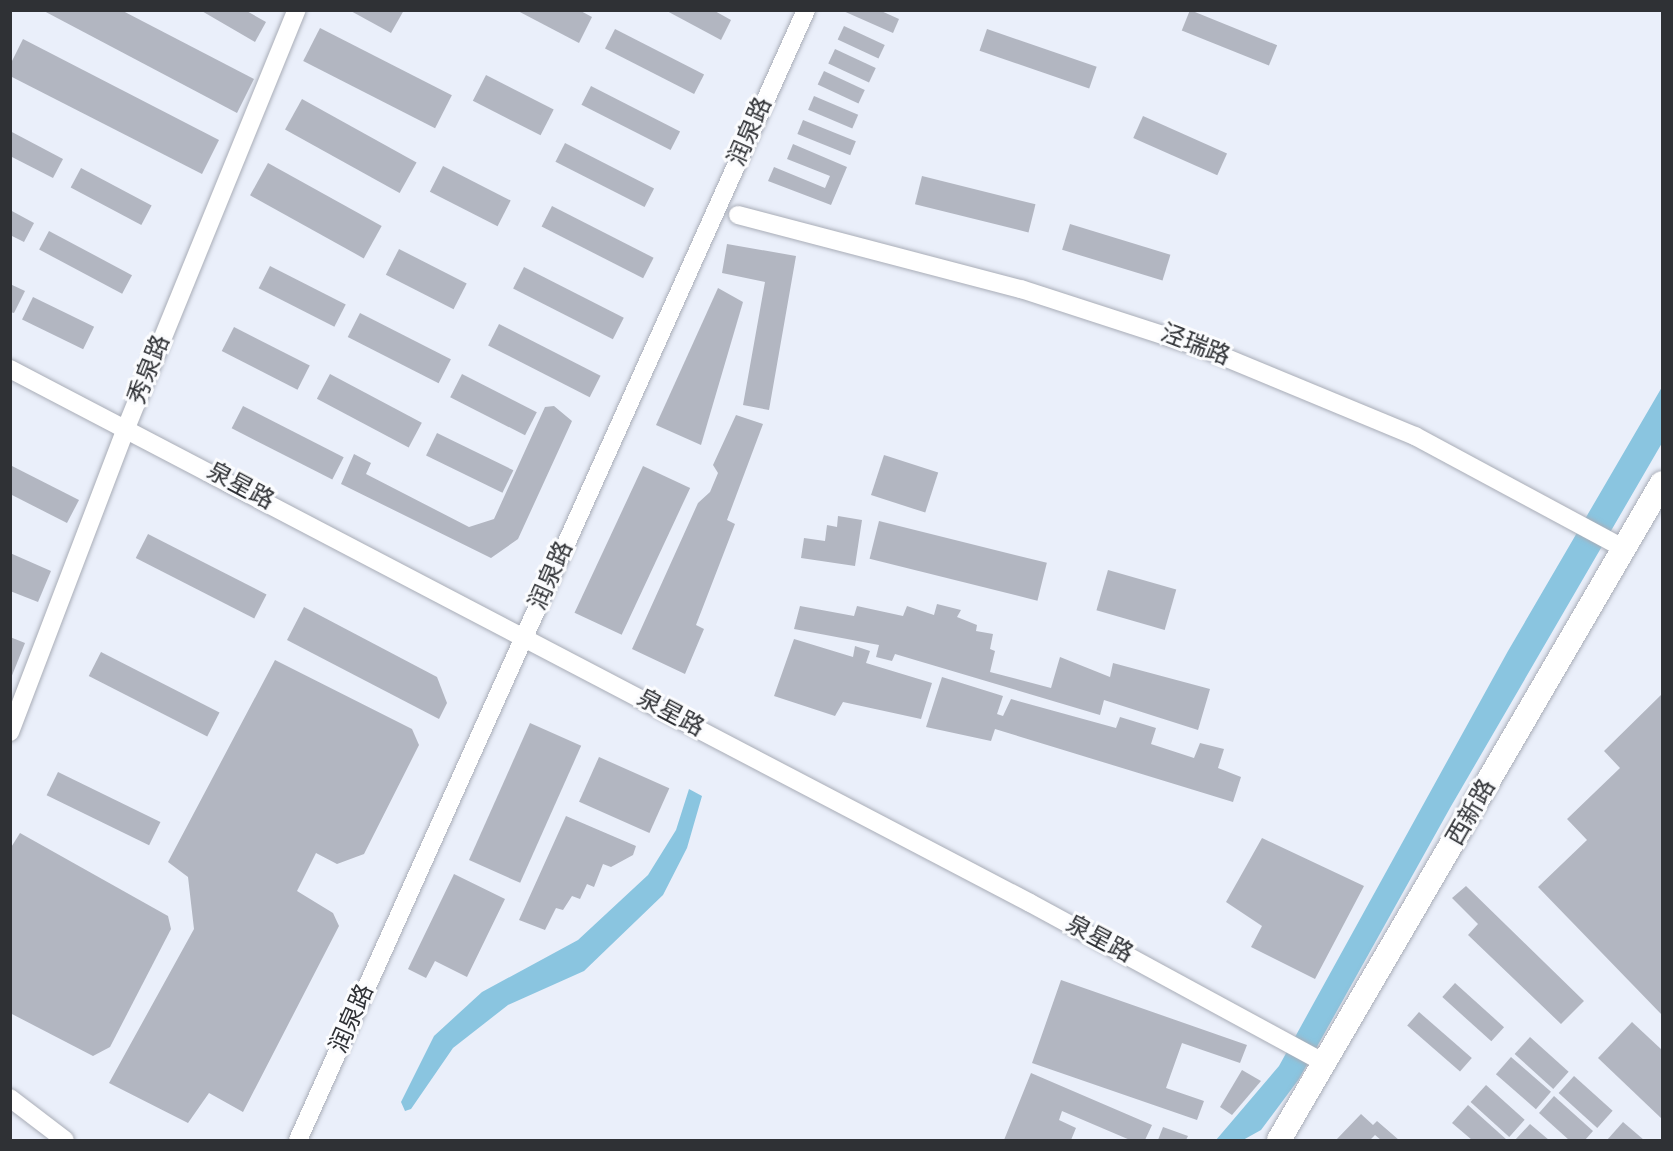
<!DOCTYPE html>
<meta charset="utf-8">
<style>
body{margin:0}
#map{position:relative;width:1673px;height:1151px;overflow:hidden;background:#eaeffa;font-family:"Alegreya Sans","Noto Sans SC",sans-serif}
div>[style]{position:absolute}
.water>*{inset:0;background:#8ac5e0}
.building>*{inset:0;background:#b2b6c1;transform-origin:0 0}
.roads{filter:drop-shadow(0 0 2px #a9adb7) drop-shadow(0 0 2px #a9adb7)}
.minor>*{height:18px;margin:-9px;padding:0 9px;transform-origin:9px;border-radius:9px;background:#fff}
.major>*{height:24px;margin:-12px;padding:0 12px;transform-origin:12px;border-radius:12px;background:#fff}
span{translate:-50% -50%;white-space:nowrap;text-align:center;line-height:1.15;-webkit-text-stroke:6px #fbfcfe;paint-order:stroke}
.street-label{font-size:24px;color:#2f3135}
.frame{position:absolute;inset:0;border:12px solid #2f3135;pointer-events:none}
</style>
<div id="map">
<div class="water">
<i style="clip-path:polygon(1662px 387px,1662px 443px,1450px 808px,1299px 1079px,1261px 1130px,1243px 1140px,1216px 1140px,1279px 1066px,1508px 651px)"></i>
<i style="clip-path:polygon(689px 789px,702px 796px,687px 848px,663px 895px,584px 971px,508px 1005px,453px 1048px,411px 1109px,405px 1111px,401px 1102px,434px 1036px,482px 992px,578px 940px,648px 875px,676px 830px)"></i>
</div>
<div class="building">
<i style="clip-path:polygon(42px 10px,121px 10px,254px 79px,237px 113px)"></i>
<i style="clip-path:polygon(200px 10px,245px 10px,266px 22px,255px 42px)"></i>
<i style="clip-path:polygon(349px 10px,404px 10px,391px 33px)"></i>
<i style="clip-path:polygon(516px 10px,579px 10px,592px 17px,579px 43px)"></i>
<i style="clip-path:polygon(665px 10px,713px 10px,731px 20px,721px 40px)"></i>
<i style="clip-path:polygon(841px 10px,879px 10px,899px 19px,893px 33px)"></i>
<i style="left:1190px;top:10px;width:94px;height:22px;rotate:22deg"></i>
<i style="left:844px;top:26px;width:45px;height:15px;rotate:25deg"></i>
<i style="left:320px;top:28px;width:148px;height:37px;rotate:27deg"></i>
<i style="left:615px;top:29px;width:100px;height:22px;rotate:27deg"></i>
<i style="left:987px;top:29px;width:116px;height:23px;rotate:19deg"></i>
<i style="clip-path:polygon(23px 39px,219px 140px,202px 174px,10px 76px,10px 65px)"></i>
<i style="left:835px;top:49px;width:45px;height:16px;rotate:25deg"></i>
<i style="left:824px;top:71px;width:45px;height:15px;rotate:25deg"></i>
<i style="left:486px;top:75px;width:76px;height:29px;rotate:27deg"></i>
<i style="left:591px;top:86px;width:100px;height:21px;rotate:27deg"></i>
<i style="left:814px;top:96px;width:48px;height:15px;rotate:23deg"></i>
<i style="left:302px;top:99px;width:131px;height:35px;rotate:29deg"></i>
<i style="left:1143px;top:116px;width:92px;height:24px;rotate:24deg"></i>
<i style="left:803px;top:120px;width:57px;height:15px;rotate:22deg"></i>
<i style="clip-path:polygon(10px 131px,63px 159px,53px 178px,10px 156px)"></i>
<i style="left:565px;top:143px;width:100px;height:21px;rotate:27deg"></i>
<i style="clip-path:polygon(793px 144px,847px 167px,831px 205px,768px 181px,774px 167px,825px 188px,830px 176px,787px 159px)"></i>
<i style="left:268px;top:163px;width:130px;height:37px;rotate:29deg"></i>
<i style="left:443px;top:166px;width:76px;height:29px;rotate:27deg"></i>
<i style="left:81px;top:168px;width:80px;height:22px;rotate:28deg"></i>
<i style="left:922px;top:176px;width:117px;height:29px;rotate:14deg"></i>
<i style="left:552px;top:206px;width:114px;height:23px;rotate:27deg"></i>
<i style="clip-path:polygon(10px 210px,34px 223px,24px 242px,10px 235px)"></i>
<i style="left:1070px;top:224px;width:105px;height:27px;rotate:17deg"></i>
<i style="left:49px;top:231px;width:94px;height:21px;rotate:28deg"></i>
<i style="clip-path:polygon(727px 244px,796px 256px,769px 410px,743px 405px,765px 282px,722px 273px)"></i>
<i style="left:399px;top:249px;width:76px;height:29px;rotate:27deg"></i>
<i style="left:270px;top:266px;width:85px;height:25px;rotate:27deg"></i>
<i style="left:524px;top:267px;width:112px;height:24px;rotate:27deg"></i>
<i style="clip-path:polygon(10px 284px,25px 291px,14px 313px,10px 312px)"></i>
<i style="clip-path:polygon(718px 288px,743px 302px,701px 445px,656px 425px)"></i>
<i style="left:33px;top:297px;width:68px;height:25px;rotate:26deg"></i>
<i style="left:360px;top:313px;width:102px;height:27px;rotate:27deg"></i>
<i style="left:499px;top:324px;width:114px;height:24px;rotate:27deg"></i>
<i style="left:234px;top:327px;width:85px;height:27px;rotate:27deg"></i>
<i style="left:330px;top:374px;width:104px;height:28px;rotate:28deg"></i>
<i style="left:462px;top:374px;width:84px;height:26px;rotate:27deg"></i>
<i style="left:243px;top:406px;width:113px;height:25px;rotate:27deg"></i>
<i style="clip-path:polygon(554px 406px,572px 421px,518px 539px,491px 558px,341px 484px,354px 454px,371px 463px,366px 474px,469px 527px,494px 519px,545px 407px)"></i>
<i style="clip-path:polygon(736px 415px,763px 424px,727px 520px,735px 524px,696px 625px,704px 629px,685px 674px,632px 649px,698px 503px,710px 492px,718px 473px,713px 465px)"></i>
<i style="left:437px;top:433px;width:85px;height:25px;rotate:26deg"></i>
<i style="left:884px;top:455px;width:57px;height:42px;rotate:18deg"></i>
<i style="clip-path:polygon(10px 465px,79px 500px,67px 523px,10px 494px)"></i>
<i style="left:643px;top:466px;width:52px;height:162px;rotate:25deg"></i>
<i style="clip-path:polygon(838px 516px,862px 520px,855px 566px,801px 558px,804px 538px,825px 541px,827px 525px,837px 527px)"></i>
<i style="left:879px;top:521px;width:173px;height:39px;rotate:14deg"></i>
<i style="left:148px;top:534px;width:133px;height:27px;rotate:27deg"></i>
<i style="clip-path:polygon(10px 553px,51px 571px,38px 602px,10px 591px)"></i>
<i style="left:1108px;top:570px;width:71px;height:42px;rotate:16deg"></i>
<i style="clip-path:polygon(937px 604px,961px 610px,957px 617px,977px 625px,976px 631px,993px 634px,990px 649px,995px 651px,990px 672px,1051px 688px,1060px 657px,1110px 677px,1113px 663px,1210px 689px,1198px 730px,1104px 700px,1100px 715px,895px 654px,892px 661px,876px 657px,879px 645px,794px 629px,800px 606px,854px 616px,857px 606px,903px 616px,907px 606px,934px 615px)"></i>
<i style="clip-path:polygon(304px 607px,437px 677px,447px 703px,439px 719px,287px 640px)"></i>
<i style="clip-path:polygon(10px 637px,25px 643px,11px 678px,10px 678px)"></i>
<i style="clip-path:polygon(794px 639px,853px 657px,855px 646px,870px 651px,866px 663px,932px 683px,921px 719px,843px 702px,835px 716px,774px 696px)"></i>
<i style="left:101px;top:652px;width:133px;height:27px;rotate:27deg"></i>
<i style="clip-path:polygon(275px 660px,412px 729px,419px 745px,364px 854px,337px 864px,316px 853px,297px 891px,333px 913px,339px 926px,243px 1112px,209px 1093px,188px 1123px,109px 1083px,194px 929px,188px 877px,168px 862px)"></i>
<i style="clip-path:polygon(942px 677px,1003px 696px,997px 714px,1003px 716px,1011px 699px,1116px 728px,1120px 717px,1156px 728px,1151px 744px,1194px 758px,1200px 743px,1224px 749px,1218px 768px,1241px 777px,1233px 802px,995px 729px,991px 741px,926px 727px)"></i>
<i style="clip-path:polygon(1662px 694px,1662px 1015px,1538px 887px,1587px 840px,1567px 819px,1620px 768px,1604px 751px)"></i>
<i style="left:530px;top:723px;width:56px;height:150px;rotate:24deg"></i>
<i style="left:599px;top:757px;width:77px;height:49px;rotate:24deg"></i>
<i style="left:58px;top:772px;width:114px;height:26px;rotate:26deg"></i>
<i style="clip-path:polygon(566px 816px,636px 846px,633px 855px,611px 867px,603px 864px,594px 887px,587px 884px,580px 899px,572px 896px,563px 910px,556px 908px,545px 930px,519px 920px)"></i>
<i style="clip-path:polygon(20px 833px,168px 916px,171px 929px,110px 1047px,93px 1056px,10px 1013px,10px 849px)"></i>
<i style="clip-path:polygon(1262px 838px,1364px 886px,1315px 979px,1251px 947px,1262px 926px,1226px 902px)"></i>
<i style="clip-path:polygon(454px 874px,505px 899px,467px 977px,435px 961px,426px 978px,408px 969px)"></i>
<i style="clip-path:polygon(1466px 886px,1584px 1001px,1561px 1024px,1468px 935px,1478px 924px,1452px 898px)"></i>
<i style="clip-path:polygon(1061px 980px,1247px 1045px,1240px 1063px,1182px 1043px,1166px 1088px,1204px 1101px,1197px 1120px,1032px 1063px)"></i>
<i style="left:1455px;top:983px;width:66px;height:19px;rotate:42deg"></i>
<i style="left:1419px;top:1012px;width:70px;height:18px;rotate:41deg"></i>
<i style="clip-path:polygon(1632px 1022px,1662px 1050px,1662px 1119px,1598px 1058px)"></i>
<i style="left:1530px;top:1037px;width:52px;height:23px;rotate:42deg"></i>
<i style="left:1511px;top:1057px;width:53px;height:23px;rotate:41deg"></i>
<i style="clip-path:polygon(1242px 1070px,1261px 1081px,1232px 1115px,1220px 1107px)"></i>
<i style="clip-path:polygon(1031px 1073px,1152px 1125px,1145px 1140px,1130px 1140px,1062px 1111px,1059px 1120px,1076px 1128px,1071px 1140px,1004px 1140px)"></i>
<i style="left:1574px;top:1076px;width:52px;height:23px;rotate:42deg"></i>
<i style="left:1486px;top:1085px;width:52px;height:23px;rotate:42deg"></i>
<i style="clip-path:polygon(1554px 1096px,1593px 1131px,1585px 1140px,1569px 1140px,1539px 1113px)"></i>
<i style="clip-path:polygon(1468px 1105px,1507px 1140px,1472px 1140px,1452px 1123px)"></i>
<i style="clip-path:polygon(1361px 1114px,1373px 1125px,1377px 1121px,1399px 1140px,1381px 1140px,1375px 1135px,1370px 1140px,1336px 1140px)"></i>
<i style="clip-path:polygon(1623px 1122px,1644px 1140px,1607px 1140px)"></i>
<i style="clip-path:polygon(1530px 1124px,1549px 1140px,1515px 1140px)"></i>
<i style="clip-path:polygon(1163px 1127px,1188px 1136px,1186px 1140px,1158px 1140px)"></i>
</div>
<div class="roads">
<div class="minor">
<i style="left:738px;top:215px;width:293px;rotate:14.7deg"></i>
<i style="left:1021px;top:289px;width:188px;rotate:18deg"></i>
<i style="left:1200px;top:347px;width:233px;rotate:22.5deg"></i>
<i style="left:1415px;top:436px;width:238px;rotate:28.3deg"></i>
<i style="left:10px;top:369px;width:1151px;rotate:27.63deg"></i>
<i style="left:1030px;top:903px;width:337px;rotate:28.5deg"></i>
<i style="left:10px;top:732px;width:325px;rotate:-69.1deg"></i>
<i style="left:126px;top:428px;width:452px;rotate:-67.8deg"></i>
<i style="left:10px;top:1098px;width:69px;rotate:37.4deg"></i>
<i style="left:298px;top:1140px;width:1239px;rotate:-65.79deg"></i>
</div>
<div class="major">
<i style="left:1279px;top:1140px;width:760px;rotate:-59.76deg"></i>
</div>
</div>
<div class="street-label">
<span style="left:751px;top:132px;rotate:-66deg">润泉路</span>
<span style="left:1195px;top:346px;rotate:21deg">泾瑞路</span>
<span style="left:150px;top:370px;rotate:-68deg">秀泉路</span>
<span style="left:240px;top:487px;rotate:28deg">泉星路</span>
<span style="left:552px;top:576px;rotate:-66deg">润泉路</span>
<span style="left:670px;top:714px;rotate:28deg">泉星路</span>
<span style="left:1472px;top:813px;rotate:-60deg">西新路</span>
<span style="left:1099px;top:940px;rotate:28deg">泉星路</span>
<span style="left:353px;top:1019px;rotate:-66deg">润泉路</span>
</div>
<div class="frame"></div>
</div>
